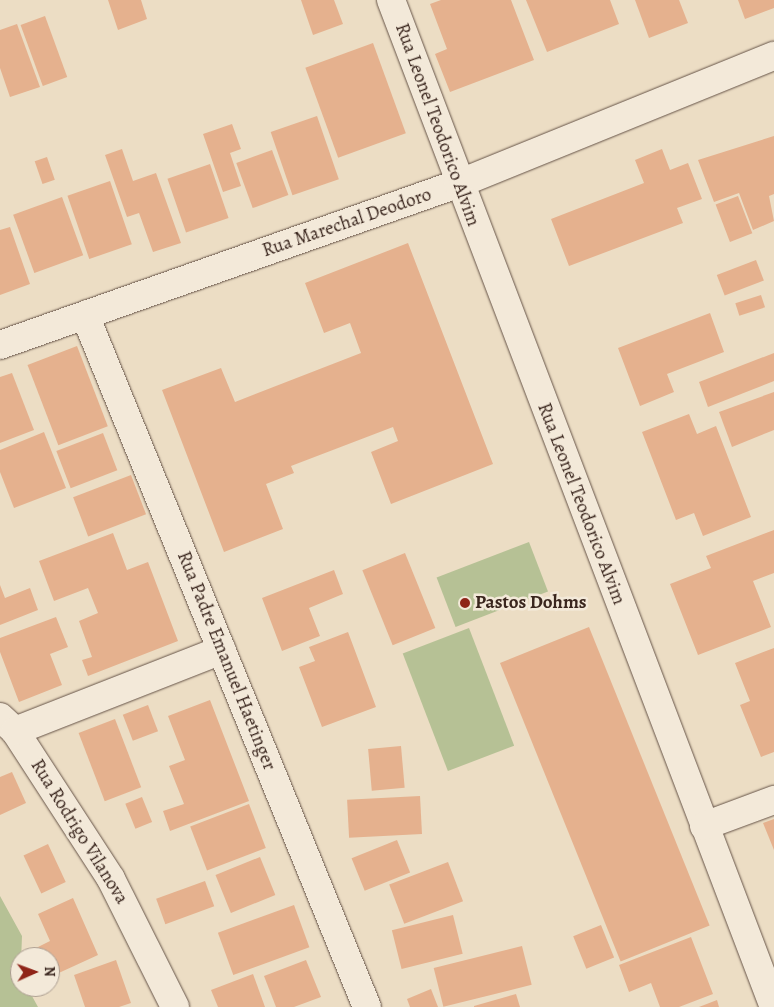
<!DOCTYPE html>
<style>
body{margin:0}
#map{position:relative;width:774px;height:1007px;overflow:hidden;background:#ecddc4;font-family:Alegreya,serif}
div>[style]{position:absolute}
.green>*{inset:0;background:#b6c195;transform-origin:0 0}
.building>*{inset:0;background:#e5b18e;transform-origin:0 0}
.roads{filter:drop-shadow(0 0 1px #665448) drop-shadow(0 0 1px #665448)}
.minor>*{height:28px;margin:-14px;padding:0 14px;transform-origin:14px;border-radius:14px;background:#f3e9d9}
.dots>*{width:14px;height:14px;translate:-50% -50%;box-sizing:border-box;border:2px solid #f3e9d9;border-radius:50%}
span{translate:-50% -50%;white-space:nowrap;text-align:center;line-height:1.15;-webkit-text-stroke:5px #f3e9d9;paint-order:stroke}
.street-label{font-size:19px;color:#3a261e}
.poi-label{font-size:19px;color:#3a261e;font-weight:700}
.left{translate:0 -50%;text-align:left}
.north{position:absolute;left:10px;top:947px;width:50px;height:50px;box-sizing:border-box;background:#f3e9d9;border:1px solid #a99b8e;border-radius:50%;rotate:88deg;font-size:14px;font-weight:700;line-height:20px;text-align:center;color:#3a261e}
.north::after{content:'';display:block;margin:auto;width:18px;height:22px;background:#8f2418;clip-path:polygon(50% 0,100% 100%,50% 72%,0 100%)}
</style>
<div id="map">
<div class="green">
<i style="left:529px;top:542px;width:53px;height:99px;rotate:69deg"></i>
<i style="left:469px;top:628px;width:126px;height:71px;rotate:69deg"></i>
<i style="clip-path:polygon(0 896px,22px 936px,20px 987px,27px 987px,38px 1007px,0 1007px)"></i>
</div>
<div class="building">
<i style="clip-path:polygon(108px 0,141px 0,147px 19px,118px 30px)"></i>
<i style="clip-path:polygon(301px 0,334px 0,343px 24px,313px 35px)"></i>
<i style="clip-path:polygon(441px 0,511px 0,534px 60px,450px 92px,435px 54px,447px 49px,430px 4px)"></i>
<i style="clip-path:polygon(526px 0,610px 0,619px 24px,547px 52px)"></i>
<i style="clip-path:polygon(635px 0,679px 0,688px 23px,649px 38px)"></i>
<i style="clip-path:polygon(738px 0,774px 0,774px 8px,745px 19px)"></i>
<i style="left:45px;top:16px;width:65px;height:26px;rotate:70deg"></i>
<i style="clip-path:polygon(17px 24px,40px 87px,10px 97px,0 68px,0 30px)"></i>
<i style="left:373px;top:43px;width:96px;height:72px;rotate:70deg"></i>
<i style="left:317px;top:116px;width:67px;height:49px;rotate:71deg"></i>
<i style="clip-path:polygon(232px 124px,241px 149px,230px 153px,241px 186px,223px 192px,203px 134px)"></i>
<i style="clip-path:polygon(774px 136px,774px 194px,769px 196px,774px 221px,753px 230px,739px 193px,714px 202px,698px 160px)"></i>
<i style="clip-path:polygon(122px 149px,133px 181px,156px 173px,181px 243px,153px 252px,139px 213px,127px 217px,105px 155px)"></i>
<i style="clip-path:polygon(662px 149px,670px 170px,688px 163px,702px 199px,677px 208px,683px 223px,569px 266px,551px 219px,644px 183px,635px 160px)"></i>
<i style="left:272px;top:150px;width:48px;height:38px;rotate:70deg"></i>
<i style="left:47px;top:157px;width:24px;height:13px;rotate:71deg"></i>
<i style="left:210px;top:164px;width:57px;height:45px;rotate:71deg"></i>
<i style="left:110px;top:181px;width:67px;height:45px;rotate:71deg"></i>
<i style="left:738px;top:196px;width:40px;height:24px;rotate:69deg"></i>
<i style="left:62px;top:197px;width:62px;height:52px;rotate:70deg"></i>
<i style="clip-path:polygon(10px 227px,30px 284px,0 295px,0 230px)"></i>
<i style="clip-path:polygon(408px 243px,493px 464px,391px 504px,371px 452px,398px 441px,393px 427px,291px 466px,294px 473px,266px 484px,283px 529px,224px 552px,162px 390px,221px 368px,235px 402px,361px 353px,350px 323px,324px 333px,305px 283px)"></i>
<i style="left:756px;top:260px;width:22px;height:42px;rotate:69deg"></i>
<i style="left:761px;top:295px;width:13px;height:27px;rotate:72deg"></i>
<i style="clip-path:polygon(710px 313px,724px 352px,667px 374px,674px 392px,640px 406px,618px 348px)"></i>
<i style="left:77px;top:346px;width:86px;height:53px;rotate:69deg"></i>
<i style="clip-path:polygon(774px 353px,774px 381px,708px 407px,699px 382px)"></i>
<i style="clip-path:polygon(12px 373px,34px 430px,0 443px,0 377px)"></i>
<i style="clip-path:polygon(774px 392px,774px 430px,732px 447px,719px 412px)"></i>
<i style="clip-path:polygon(689px 414px,697px 434px,716px 426px,751px 517px,703px 536px,694px 513px,676px 520px,642px 432px)"></i>
<i style="clip-path:polygon(44px 432px,66px 488px,14px 508px,0 472px,0 450px)"></i>
<i style="left:103px;top:433px;width:40px;height:50px;rotate:69deg"></i>
<i style="left:131px;top:475px;width:42px;height:62px;rotate:69deg"></i>
<i style="clip-path:polygon(774px 530px,774px 573px,753px 581px,771px 627px,698px 655px,670px 584px,711px 568px,706px 556px)"></i>
<i style="clip-path:polygon(113px 533px,127px 570px,148px 562px,178px 641px,88px 676px,82px 660px,92px 657px,79px 621px,98px 613px,88px 588px,54px 601px,39px 561px)"></i>
<i style="left:405px;top:553px;width:81px;height:46px;rotate:68deg"></i>
<i style="clip-path:polygon(334px 570px,343px 594px,309px 608px,320px 636px,282px 651px,262px 598px)"></i>
<i style="clip-path:polygon(0 585px,5px 598px,30px 588px,38px 610px,0 625px)"></i>
<i style="clip-path:polygon(56px 617px,68px 647px,50px 654px,62px 685px,19px 702px,0 652px,0 638px)"></i>
<i style="left:589px;top:627px;width:322px;height:96px;rotate:68deg"></i>
<i style="clip-path:polygon(348px 632px,376px 707px,322px 727px,299px 667px,315px 661px,309px 647px)"></i>
<i style="clip-path:polygon(774px 648px,774px 752px,761px 757px,740px 705px,750px 701px,735px 663px)"></i>
<i style="clip-path:polygon(210px 700px,249px 801px,170px 831px,163px 811px,184px 804px,169px 766px,185px 760px,168px 716px)"></i>
<i style="left:148px;top:705px;width:28px;height:27px;rotate:69deg"></i>
<i style="left:115px;top:719px;width:73px;height:39px;rotate:69deg"></i>
<i style="left:401px;top:746px;width:42px;height:33px;rotate:85deg"></i>
<i style="clip-path:polygon(12px 772px,26px 803px,0 815px,0 777px)"></i>
<i style="left:420px;top:796px;width:38px;height:73px;rotate:87deg"></i>
<i style="left:142px;top:797px;width:27px;height:18px;rotate:68deg"></i>
<i style="left:249px;top:804px;width:47px;height:63px;rotate:69deg"></i>
<i style="clip-path:polygon(774px 819px,774px 850px,763px 823px)"></i>
<i style="left:397px;top:840px;width:35px;height:49px;rotate:68deg"></i>
<i style="left:48px;top:844px;width:42px;height:27px;rotate:65deg"></i>
<i style="left:260px;top:857px;width:41px;height:48px;rotate:68deg"></i>
<i style="left:448px;top:862px;width:42px;height:63px;rotate:69deg"></i>
<i style="left:205px;top:881px;width:27px;height:52px;rotate:70deg"></i>
<i style="clip-path:polygon(73px 898px,98px 955px,50px 977px,50px 957px,32px 957px,30px 951px,50px 941px,38px 914px)"></i>
<i style="left:294px;top:905px;width:45px;height:81px;rotate:70deg"></i>
<i style="left:453px;top:915px;width:40px;height:63px;rotate:76deg"></i>
<i style="left:601px;top:925px;width:35px;height:30px;rotate:68deg"></i>
<i style="clip-path:polygon(691px 937px,713px 994px,679px 1007px,660px 1007px,651px 983px,629px 992px,619px 965px)"></i>
<i style="left:522px;top:946px;width:40px;height:91px;rotate:76deg"></i>
<i style="clip-path:polygon(116px 960px,131px 1003px,119px 1007px,85px 1007px,74px 975px)"></i>
<i style="clip-path:polygon(306px 960px,321px 997px,294px 1007px,276px 1007px,264px 976px)"></i>
<i style="clip-path:polygon(253px 974px,265px 1007px,218px 1007px,211px 990px)"></i>
<i style="clip-path:polygon(431px 989px,438px 1007px,410px 1007px,407px 999px)"></i>
<i style="clip-path:polygon(516px 994px,520px 1007px,474px 1007px,474px 1006px)"></i>
<i style="clip-path:polygon(717px 1000px,719px 1007px,699px 1007px)"></i>
</div>
<div class="roads">
<div class="minor">
<i style="left:391px;top:0;width:1077px;rotate:69.18deg"></i>
<i style="left:85px;top:315px;width:747px;rotate:67.83deg"></i>
<i style="left:0;top:345px;width:485px;rotate:-19.4deg"></i>
<i style="left:458px;top:184px;width:341px;rotate:-22.1deg"></i>
<i style="left:0;top:717px;width:21px;rotate:43deg"></i>
<i style="left:15px;top:731px;width:176px;rotate:57deg"></i>
<i style="left:111px;top:879px;width:143px;rotate:63.4deg"></i>
<i style="left:15px;top:731px;width:222px;rotate:-21.4deg"></i>
<i style="left:704px;top:826px;width:75px;rotate:-20.4deg"></i>
</div>
</div>
<div class="dots">
<i style="left:465px;top:603px;background:#8f2418"></i>
</div>
<div class="street-label">
<span style="left:437px;top:125px;rotate:70deg">Rua Leonel Teodorico Alvim</span>
<span style="left:347px;top:223px;rotate:-19deg">Rua Marechal Deodoro</span>
<span style="left:581px;top:504px;rotate:69deg">Rua Leonel Teodorico Alvim</span>
<span style="left:226px;top:661px;rotate:68deg">Rua Padre Emanuel Haetinger</span>
<span style="left:79px;top:832px;rotate:58deg">Rua Rodrigo Vilanova</span>
</div>
<div class="poi-label">
<span class="left" style="left:475px;top:603px">Pastos Dohms</span>
</div>
<div class="north">N</div>
</div>
